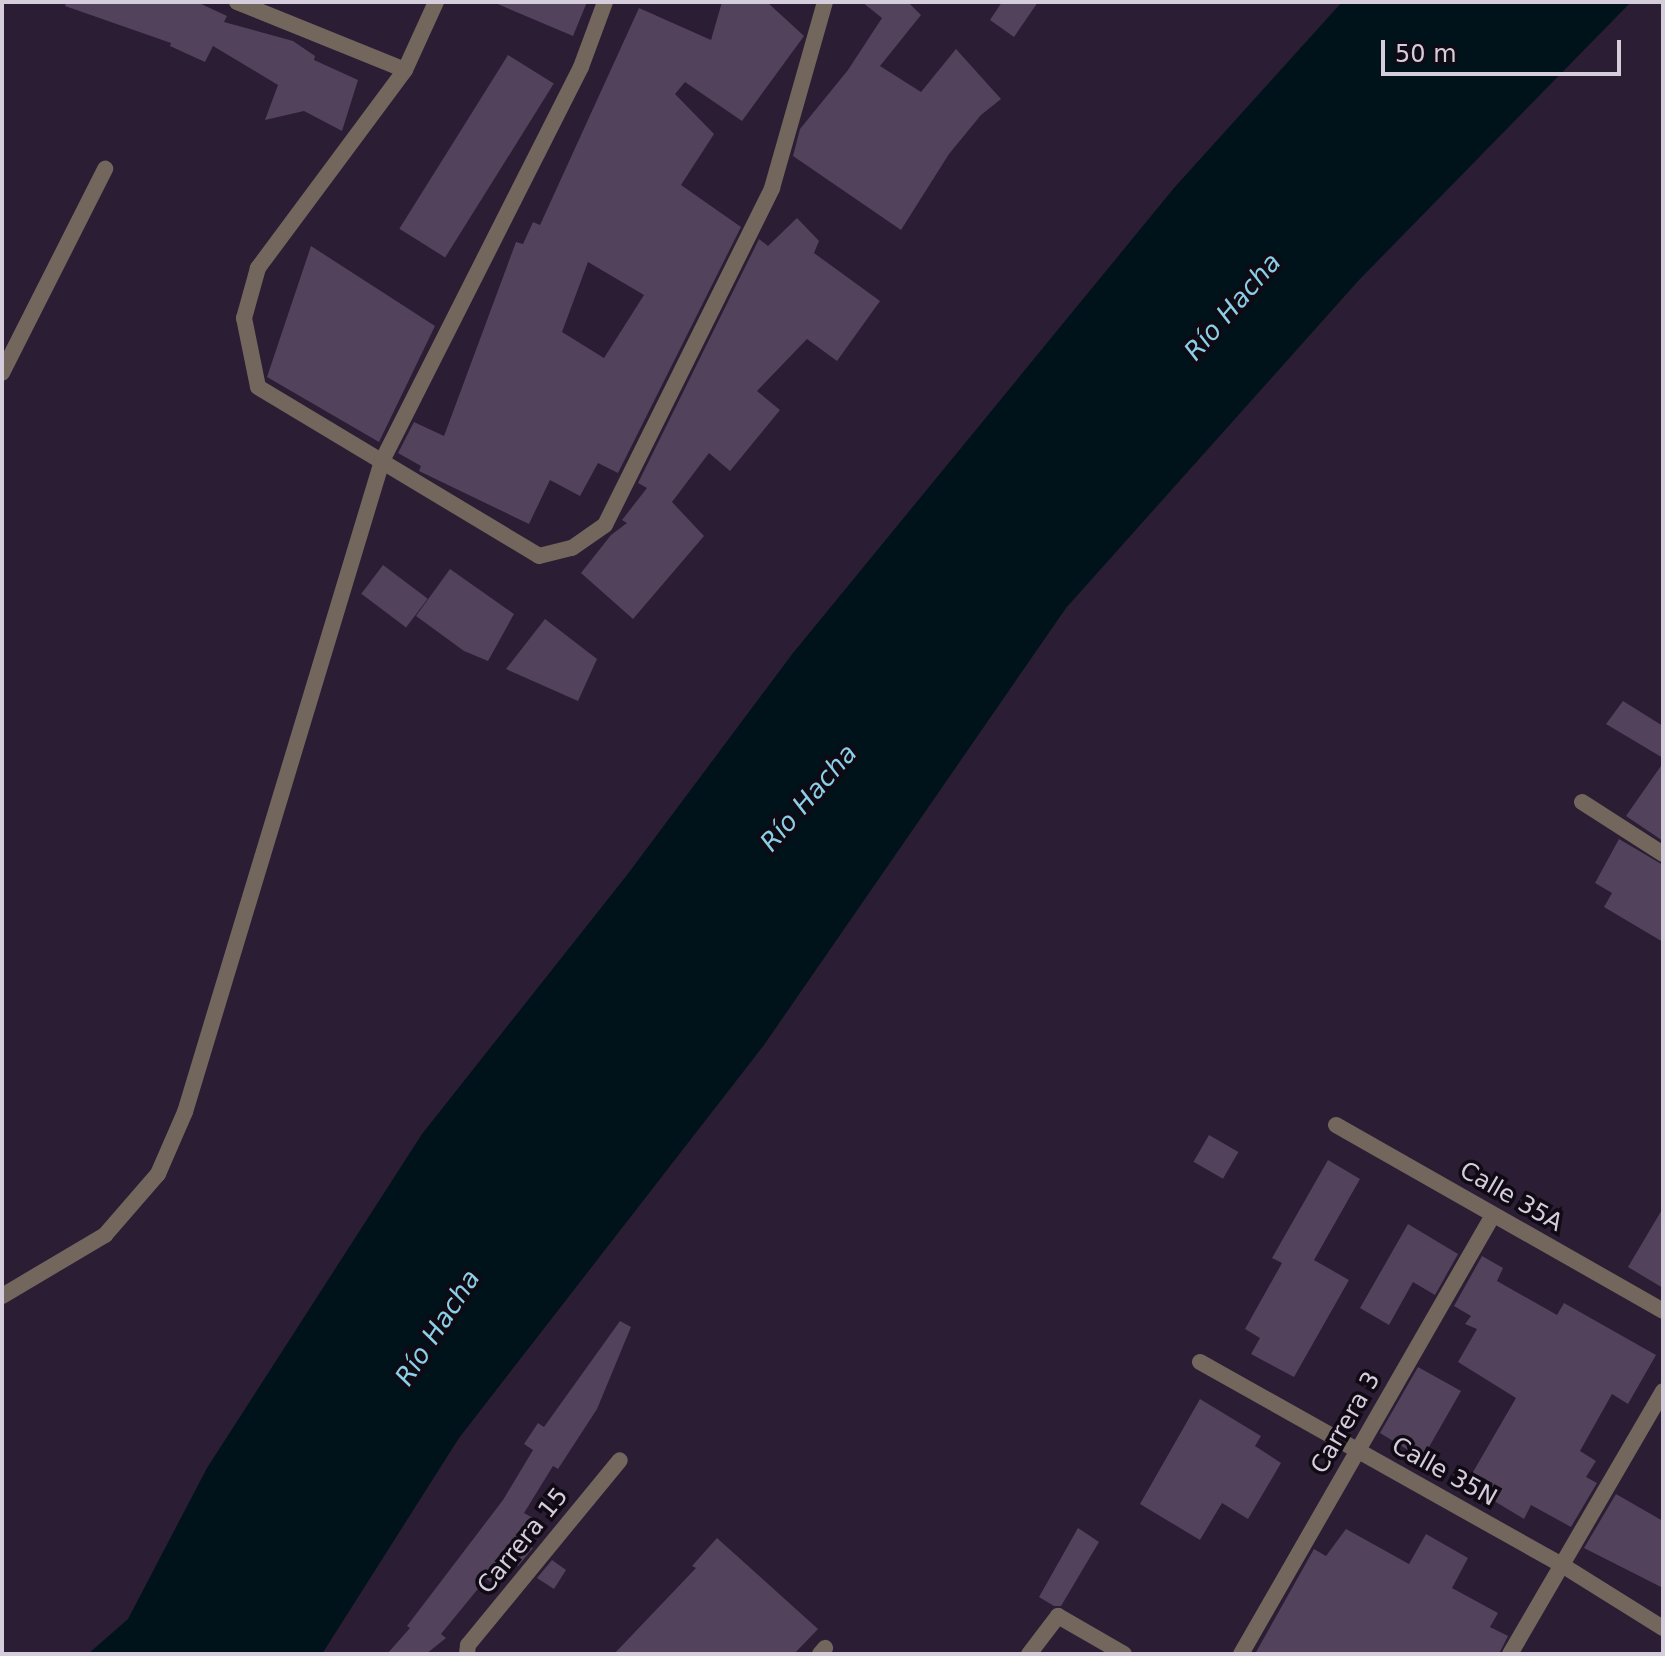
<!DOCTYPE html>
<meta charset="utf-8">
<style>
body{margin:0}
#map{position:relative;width:1665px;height:1656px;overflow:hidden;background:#2b1d33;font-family:"DejaVu Sans",sans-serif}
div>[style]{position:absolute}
.water>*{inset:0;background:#00121a}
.building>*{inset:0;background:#52425c;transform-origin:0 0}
.minor>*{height:16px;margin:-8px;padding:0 8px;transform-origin:8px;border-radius:8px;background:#73665d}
span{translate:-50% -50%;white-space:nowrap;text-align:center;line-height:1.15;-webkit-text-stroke:7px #100a14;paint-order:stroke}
.street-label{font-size:24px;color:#d6cddc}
.water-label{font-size:26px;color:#8acfe5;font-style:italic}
.frame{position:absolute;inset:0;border:4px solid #d6cddc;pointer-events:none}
.scale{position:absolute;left:1381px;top:40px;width:240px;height:36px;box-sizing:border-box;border:4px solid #d6cddc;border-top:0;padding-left:10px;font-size:24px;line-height:28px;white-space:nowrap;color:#d6cddc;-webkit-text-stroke:6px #100a14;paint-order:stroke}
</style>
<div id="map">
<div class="water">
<i style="clip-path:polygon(1342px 2px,1631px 2px,1359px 280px,1066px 608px,764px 1045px,459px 1438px,322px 1654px,88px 1654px,128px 1619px,207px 1468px,422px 1134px,627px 875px,793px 653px,1174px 188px)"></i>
</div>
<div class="building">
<i style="clip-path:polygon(66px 2px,197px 2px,227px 16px,224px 22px,293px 41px,315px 56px,314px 60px,358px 80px,342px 131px,304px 111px,265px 120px,278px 85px,213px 46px,205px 62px,170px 46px,171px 43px,65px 6px)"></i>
<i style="clip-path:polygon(493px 2px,587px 2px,573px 36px)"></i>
<i style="clip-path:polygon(evenodd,722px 2px,767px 2px,804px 36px,742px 121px,685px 82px,675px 94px,714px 134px,681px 185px,741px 227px,618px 473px,598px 463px,580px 496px,550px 480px,529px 524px,419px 471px,421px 466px,398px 453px,414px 422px,444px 436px,516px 242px,523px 244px,533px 222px,540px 225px,639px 8px,711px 40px,722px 2px,588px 262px,644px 295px,604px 358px,562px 332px,588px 262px)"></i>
<i style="clip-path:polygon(862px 2px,908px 2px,921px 15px,880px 66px,921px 92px,956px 49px,1001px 99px,981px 115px,949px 154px,901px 230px,793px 156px,800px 129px,848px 70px,882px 18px)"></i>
<i style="clip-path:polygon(1002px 2px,1038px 2px,1014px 37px,990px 20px)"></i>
<i style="left:508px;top:55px;width:54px;height:205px;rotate:32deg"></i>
<i style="clip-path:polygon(797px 218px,819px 241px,814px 253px,880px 301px,837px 361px,807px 339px,757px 391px,780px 410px,730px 471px,709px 453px,672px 502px,704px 536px,633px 619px,581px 573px,611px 535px,627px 523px,622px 520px,647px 488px,638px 483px,759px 239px,768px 246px)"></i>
<i style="clip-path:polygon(311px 246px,435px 326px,379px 442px,267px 377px)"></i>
<i style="left:383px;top:565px;width:56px;height:36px;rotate:37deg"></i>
<i style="clip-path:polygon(450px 569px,514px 614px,488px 661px,464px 651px,416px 616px)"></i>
<i style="clip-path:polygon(545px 619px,597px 659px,578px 701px,506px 669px)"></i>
<i style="clip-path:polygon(1623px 701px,1663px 726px,1663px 758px,1606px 724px)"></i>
<i style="clip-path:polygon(1663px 763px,1663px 841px,1626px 816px)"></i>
<i style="clip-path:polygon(1619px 839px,1663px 865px,1663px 942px,1604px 907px,1612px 893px,1595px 883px)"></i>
<i style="left:1209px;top:1135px;width:34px;height:31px;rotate:30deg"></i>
<i style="clip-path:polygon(1328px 1160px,1360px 1179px,1314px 1260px,1349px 1280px,1294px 1377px,1251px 1354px,1260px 1338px,1245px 1329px,1282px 1263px,1272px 1258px)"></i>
<i style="clip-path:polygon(1663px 1208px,1663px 1288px,1628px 1267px)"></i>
<i style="clip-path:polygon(1408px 1224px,1458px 1254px,1435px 1295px,1413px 1282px,1389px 1325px,1360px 1308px)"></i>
<i style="clip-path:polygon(1482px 1256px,1503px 1268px,1497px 1281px,1557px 1315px,1564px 1303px,1656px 1355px,1628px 1404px,1612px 1394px,1580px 1451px,1596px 1461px,1586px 1477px,1597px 1483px,1571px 1527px,1531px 1505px,1524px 1519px,1466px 1484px,1516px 1398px,1458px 1362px,1477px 1329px,1465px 1324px,1471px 1316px,1454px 1306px)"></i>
<i style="clip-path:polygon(620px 1321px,631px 1327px,597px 1409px,558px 1469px,553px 1466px,524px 1513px,533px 1518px,520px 1539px,533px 1548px,518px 1566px,506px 1559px,491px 1582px,486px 1579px,441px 1634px,446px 1638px,426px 1654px,387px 1654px,410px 1628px,407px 1626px,503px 1500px,533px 1450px,524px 1444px,538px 1423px,544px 1427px)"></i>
<i style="clip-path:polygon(1418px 1367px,1461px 1391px,1425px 1454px,1410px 1446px,1408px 1450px,1380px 1433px)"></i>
<i style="clip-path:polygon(1200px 1399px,1261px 1436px,1255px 1446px,1281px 1463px,1248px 1519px,1222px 1503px,1200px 1540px,1140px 1504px)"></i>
<i style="clip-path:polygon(1616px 1494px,1663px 1521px,1663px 1588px,1584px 1548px)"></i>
<i style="clip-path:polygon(1078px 1528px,1099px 1542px,1061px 1606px,1054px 1606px,1039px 1597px)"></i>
<i style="clip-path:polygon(1346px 1529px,1409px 1564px,1426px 1534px,1468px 1558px,1452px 1588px,1498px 1613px,1490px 1627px,1508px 1636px,1499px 1654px,1255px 1654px,1314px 1549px,1326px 1556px)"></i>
<i style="clip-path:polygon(717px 1538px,818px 1629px,794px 1654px,614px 1654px,696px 1568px,692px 1566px)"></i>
<i style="clip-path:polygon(552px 1560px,566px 1570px,554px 1589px,537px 1578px)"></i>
</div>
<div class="minor">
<i style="left:237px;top:2px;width:181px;rotate:22deg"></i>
<i style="left:436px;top:2px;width:75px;rotate:114.5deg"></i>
<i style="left:405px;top:70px;width:247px;rotate:126.6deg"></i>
<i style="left:258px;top:268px;width:52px;rotate:105.6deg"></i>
<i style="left:244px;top:318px;width:70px;rotate:78.5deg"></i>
<i style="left:258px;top:387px;width:328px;rotate:31deg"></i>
<i style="left:539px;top:556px;width:34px;rotate:-14deg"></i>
<i style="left:572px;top:548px;width:40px;rotate:-34.9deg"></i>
<i style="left:605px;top:525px;width:376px;rotate:-63.6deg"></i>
<i style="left:772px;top:188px;width:193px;rotate:-74.1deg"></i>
<i style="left:2px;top:373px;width:229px;rotate:-63.2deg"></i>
<i style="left:1582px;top:802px;width:96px;rotate:32.7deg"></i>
<i style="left:1336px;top:1125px;width:376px;rotate:29.6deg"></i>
<i style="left:2px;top:1296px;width:120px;rotate:-30.6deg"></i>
<i style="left:105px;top:1235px;width:81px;rotate:-49deg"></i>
<i style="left:158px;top:1174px;width:68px;rotate:-66.5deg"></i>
<i style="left:185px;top:1112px;width:680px;rotate:-73.16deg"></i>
<i style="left:382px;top:461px;width:441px;rotate:-63.2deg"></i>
<i style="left:581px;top:67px;width:69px;rotate:-69.7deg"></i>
<i style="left:1200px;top:1362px;width:415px;rotate:29.3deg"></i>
<i style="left:1562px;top:1565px;width:119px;rotate:32deg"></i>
<i style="left:467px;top:1654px;width:9px;rotate:-84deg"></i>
<i style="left:468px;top:1645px;width:239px;rotate:-50.6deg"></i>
<i style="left:820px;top:1654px;width:8px;rotate:-50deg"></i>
<i style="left:1029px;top:1654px;width:48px;rotate:-52.7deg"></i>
<i style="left:1058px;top:1616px;width:76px;rotate:29.9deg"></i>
<i style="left:1241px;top:1654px;width:506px;rotate:-60.14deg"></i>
<i style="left:1510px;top:1654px;width:304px;rotate:-59.8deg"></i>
</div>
<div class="street-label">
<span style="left:1511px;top:1197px;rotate:30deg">Calle 35A</span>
<span style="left:1346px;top:1423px;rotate:-60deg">Carrera 3</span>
<span style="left:1444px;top:1472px;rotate:29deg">Calle 35N</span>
<span style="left:523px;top:1541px;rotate:-51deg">Carrera 15</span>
</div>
<div class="water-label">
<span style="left:1233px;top:307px;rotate:-49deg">Río Hacha</span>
<span style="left:809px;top:798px;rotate:-49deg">Río Hacha</span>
<span style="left:438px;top:1328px;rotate:-57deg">Río Hacha</span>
</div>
<div class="frame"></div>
<div class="scale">50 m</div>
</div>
